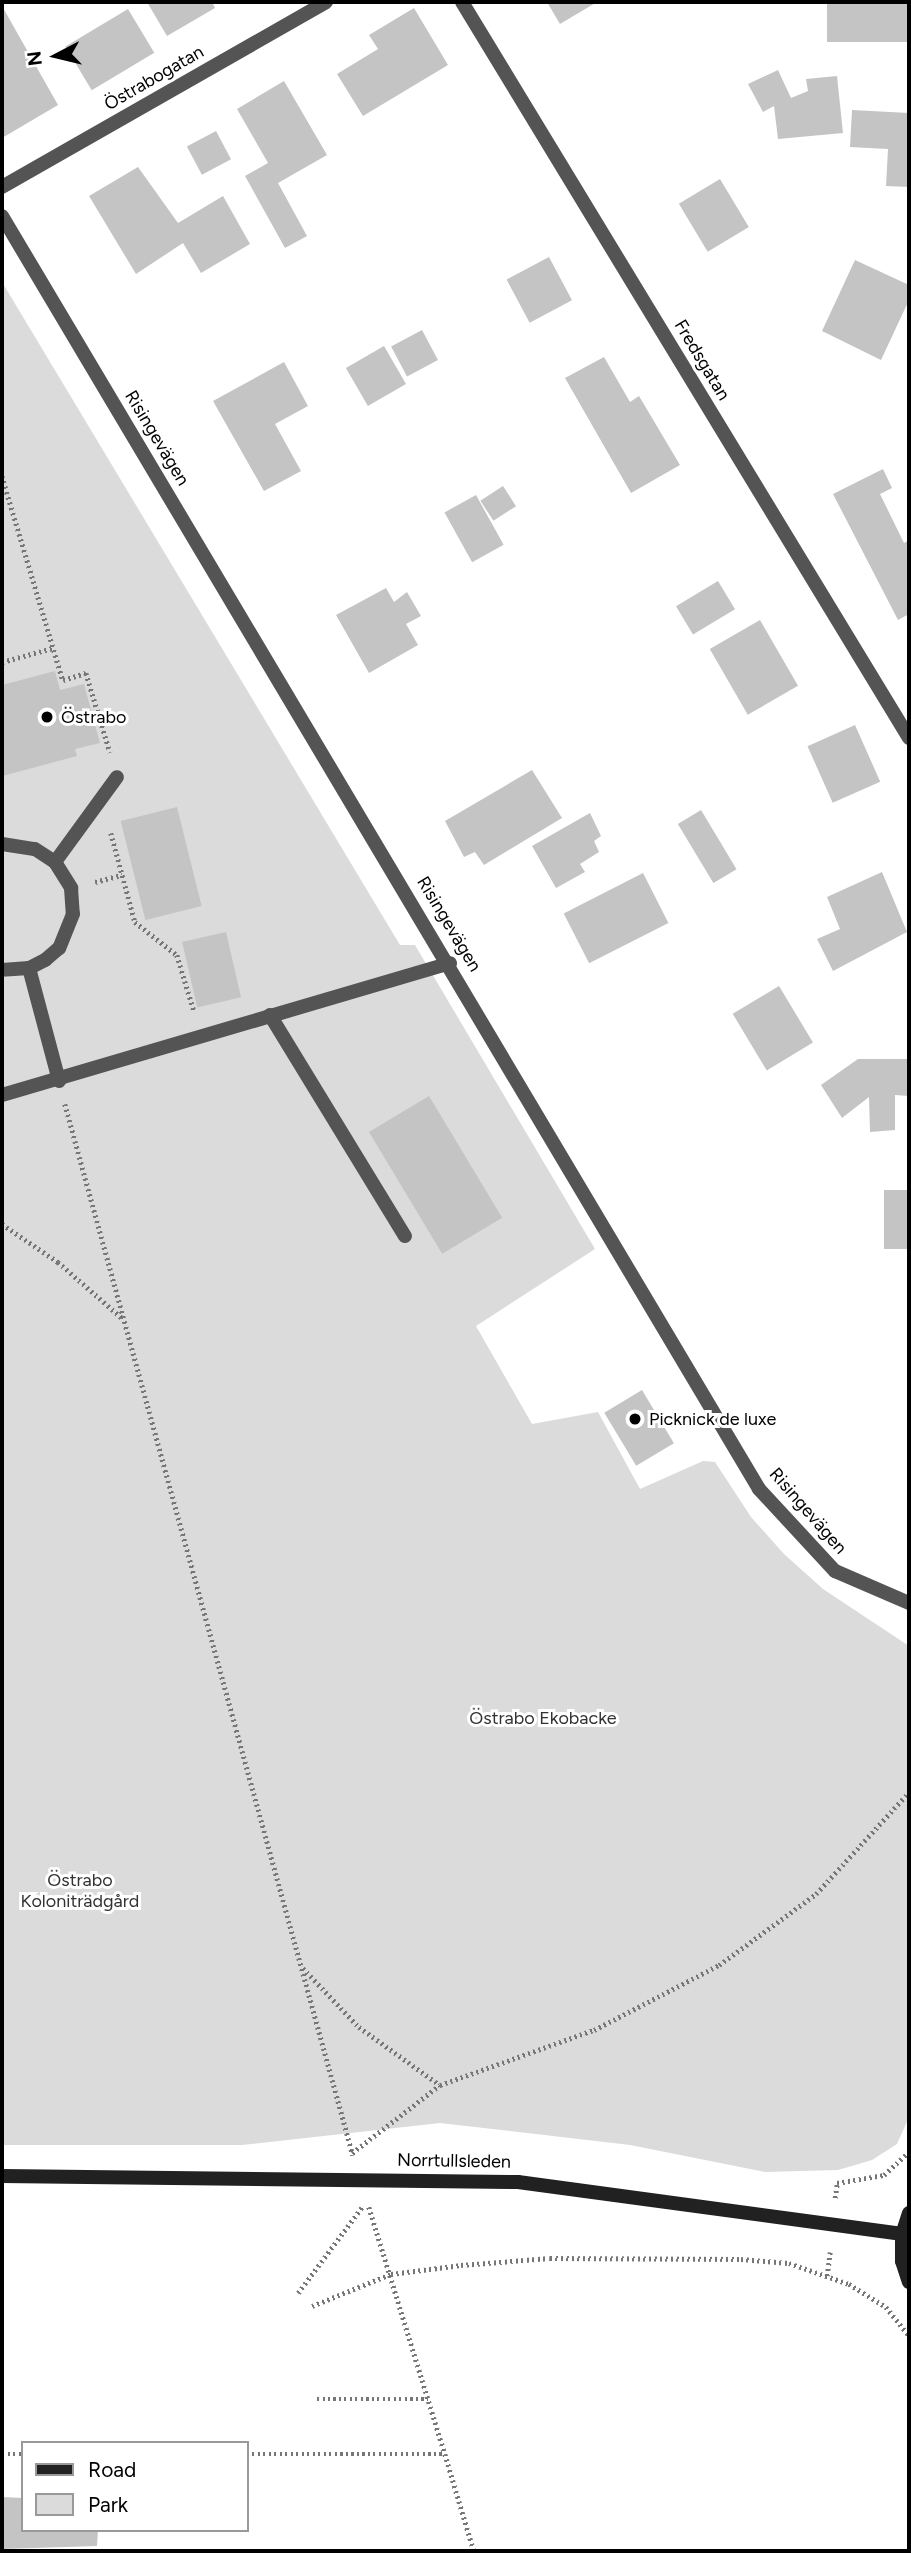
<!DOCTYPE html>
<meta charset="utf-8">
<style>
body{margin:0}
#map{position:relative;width:911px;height:2553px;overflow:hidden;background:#fff;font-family:Figtree,sans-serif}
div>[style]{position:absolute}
.green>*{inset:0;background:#dbdbdb}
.building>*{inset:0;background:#c4c4c4;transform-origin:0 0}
.path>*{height:4.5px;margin-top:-2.25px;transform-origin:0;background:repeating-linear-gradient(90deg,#767676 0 2px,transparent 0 5.5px)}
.lane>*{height:14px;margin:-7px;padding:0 7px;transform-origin:7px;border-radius:7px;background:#545454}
.street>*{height:14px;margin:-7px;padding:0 7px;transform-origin:7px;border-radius:7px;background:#545454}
.secondary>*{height:14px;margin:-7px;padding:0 7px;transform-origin:7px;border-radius:7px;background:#212121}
.dots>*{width:19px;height:19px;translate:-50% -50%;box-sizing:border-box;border:4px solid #fff;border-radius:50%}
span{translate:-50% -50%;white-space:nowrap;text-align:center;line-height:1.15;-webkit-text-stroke:6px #fff;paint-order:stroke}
.street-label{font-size:18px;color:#000}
.poi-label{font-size:18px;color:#000}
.left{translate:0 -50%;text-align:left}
.park-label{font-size:18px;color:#323232}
.frame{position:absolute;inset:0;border:4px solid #000;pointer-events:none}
.legend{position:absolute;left:21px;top:2441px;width:228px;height:91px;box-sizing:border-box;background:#fff;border:2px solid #999;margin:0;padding:9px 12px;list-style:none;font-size:21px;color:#000}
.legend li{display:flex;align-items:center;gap:14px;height:35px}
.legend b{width:35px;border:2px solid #999}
.north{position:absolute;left:21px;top:21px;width:70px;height:70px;-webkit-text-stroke:5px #fff;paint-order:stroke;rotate:263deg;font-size:19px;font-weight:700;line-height:28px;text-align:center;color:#000}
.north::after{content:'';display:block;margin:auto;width:24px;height:32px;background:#000;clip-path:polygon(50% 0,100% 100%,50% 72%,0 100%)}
</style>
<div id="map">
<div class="green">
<i style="clip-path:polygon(2px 282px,400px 945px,415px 945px,595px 1249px,476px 1326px,532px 1424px,598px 1412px,640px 1489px,703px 1461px,715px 1462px,751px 1517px,784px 1554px,823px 1589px,909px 1646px,909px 2117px,897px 2144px,872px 2160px,838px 2170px,765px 2172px,630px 2145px,440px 2123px,242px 2145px,2px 2145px)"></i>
</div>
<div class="building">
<i style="clip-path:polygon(147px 2px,212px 2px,215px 8px,167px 36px)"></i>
<i style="clip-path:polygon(547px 2px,597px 2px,560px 24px)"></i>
<i style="left:827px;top:2px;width:82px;height:40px"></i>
<i style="clip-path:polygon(2px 6px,58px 105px,2px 138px)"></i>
<i style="clip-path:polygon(414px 8px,448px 65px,363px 116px,337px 74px,378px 49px,369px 35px)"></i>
<i style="left:128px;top:9px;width:51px;height:73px;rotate:59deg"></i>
<i style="clip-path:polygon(778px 70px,791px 98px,808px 91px,806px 79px,837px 76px,843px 133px,778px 139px,774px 106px,763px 112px,748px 84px)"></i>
<i style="clip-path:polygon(284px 81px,327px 155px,278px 183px,307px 236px,285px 248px,245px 176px,268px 163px,237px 109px)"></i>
<i style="clip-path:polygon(852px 110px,909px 113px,909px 187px,886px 186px,888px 149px,850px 147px)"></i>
<i style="left:216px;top:131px;width:32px;height:33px;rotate:62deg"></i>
<i style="clip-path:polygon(138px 167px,178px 223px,223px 196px,250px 244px,201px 273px,183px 243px,136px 274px,89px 196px)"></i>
<i style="left:720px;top:179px;width:56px;height:48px;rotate:59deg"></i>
<i style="left:549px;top:257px;width:49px;height:48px;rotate:62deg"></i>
<i style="clip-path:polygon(855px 260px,909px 285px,909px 300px,881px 360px,822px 331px)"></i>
<i style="left:422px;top:330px;width:34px;height:35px;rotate:62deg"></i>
<i style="left:384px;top:346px;width:44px;height:44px;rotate:60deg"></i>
<i style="clip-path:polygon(604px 357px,630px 402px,639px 396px,680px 465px,631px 493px,565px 378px)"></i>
<i style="clip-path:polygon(284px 362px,308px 406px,275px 424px,301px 471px,264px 491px,213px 401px)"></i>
<i style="clip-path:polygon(883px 469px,892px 488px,880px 494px,904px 543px,909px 540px,909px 614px,898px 620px,833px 494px)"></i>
<i style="left:503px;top:486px;width:24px;height:27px;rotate:57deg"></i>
<i style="left:476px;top:495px;width:57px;height:36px;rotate:61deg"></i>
<i style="left:718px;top:581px;width:33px;height:49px;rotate:59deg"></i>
<i style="clip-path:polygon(386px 588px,394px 602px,407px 592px,421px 616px,406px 624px,418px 645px,369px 673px,336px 615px)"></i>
<i style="left:760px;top:620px;width:76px;height:58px;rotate:60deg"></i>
<i style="clip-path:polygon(55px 671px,60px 690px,84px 684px,100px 743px,75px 749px,77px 756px,2px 776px,2px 685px)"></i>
<i style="left:855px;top:725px;width:62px;height:52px;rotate:66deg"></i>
<i style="clip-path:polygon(532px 770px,562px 818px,484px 865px,475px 852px,464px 857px,445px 821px)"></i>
<i style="left:177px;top:807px;width:102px;height:58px;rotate:76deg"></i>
<i style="left:701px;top:810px;width:69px;height:27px;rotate:59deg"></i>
<i style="clip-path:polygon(590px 813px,601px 836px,594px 841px,599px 852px,580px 864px,585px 872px,556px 888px,532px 846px)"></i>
<i style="clip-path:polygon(882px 872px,907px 932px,833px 971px,817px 939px,840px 929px,827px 897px)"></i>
<i style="left:643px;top:873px;width:56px;height:89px;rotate:63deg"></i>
<i style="left:226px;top:932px;width:67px;height:45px;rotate:77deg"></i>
<i style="left:779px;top:986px;width:66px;height:54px;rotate:59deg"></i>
<i style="clip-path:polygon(858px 1059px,909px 1059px,909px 1096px,895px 1095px,895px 1130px,870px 1132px,869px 1097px,842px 1118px,821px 1085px)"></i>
<i style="left:429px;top:1096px;width:142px;height:70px;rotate:59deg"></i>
<i style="left:884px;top:1190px;width:25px;height:59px"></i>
<i style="left:642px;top:1390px;width:62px;height:44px;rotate:59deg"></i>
<i style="clip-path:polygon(2px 2497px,23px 2498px,23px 2530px,98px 2530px,97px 2546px,2px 2549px)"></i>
</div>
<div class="path">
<i style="left:2px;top:476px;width:213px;rotate:73.4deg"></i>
<i style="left:63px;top:680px;width:24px;rotate:-17deg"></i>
<i style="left:86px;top:673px;width:83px;rotate:73.1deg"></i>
<i style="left:2px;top:662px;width:53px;rotate:-15.4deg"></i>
<i style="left:111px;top:833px;width:92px;rotate:74.9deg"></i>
<i style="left:135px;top:922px;width:53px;rotate:38.2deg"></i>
<i style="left:177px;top:955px;width:59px;rotate:73.1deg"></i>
<i style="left:95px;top:882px;width:28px;rotate:-15deg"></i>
<i style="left:65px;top:1104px;width:1090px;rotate:74.68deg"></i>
<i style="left:2px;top:1224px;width:68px;rotate:34.2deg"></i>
<i style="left:58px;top:1262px;width:85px;rotate:41.2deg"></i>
<i style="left:303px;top:1968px;width:81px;rotate:46.5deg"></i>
<i style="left:359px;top:2027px;width:100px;rotate:35.6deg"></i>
<i style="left:352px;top:2153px;width:111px;rotate:-37.7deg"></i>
<i style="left:440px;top:2085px;width:164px;rotate:-19.7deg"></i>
<i style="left:594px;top:2030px;width:141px;rotate:-27.5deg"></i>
<i style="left:719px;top:1965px;width:120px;rotate:-36.2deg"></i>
<i style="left:816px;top:1894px;width:138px;rotate:-47.6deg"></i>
<i style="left:835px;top:2198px;width:15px;rotate:-82deg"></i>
<i style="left:837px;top:2183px;width:48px;rotate:-9.7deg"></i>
<i style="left:884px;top:2175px;width:34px;rotate:-43deg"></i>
<i style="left:369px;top:2207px;width:258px;rotate:72.9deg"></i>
<i style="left:827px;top:2276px;width:24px;rotate:-83deg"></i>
<i style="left:298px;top:2293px;width:107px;rotate:-53.3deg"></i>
<i style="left:312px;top:2306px;width:85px;rotate:-22.1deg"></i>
<i style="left:391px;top:2274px;width:71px;rotate:-7.3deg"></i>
<i style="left:461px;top:2265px;width:89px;rotate:-4.5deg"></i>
<i style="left:550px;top:2258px;width:191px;rotate:0.3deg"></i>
<i style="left:741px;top:2259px;width:48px;rotate:4.8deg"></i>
<i style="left:789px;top:2263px;width:64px;rotate:19.3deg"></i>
<i style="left:849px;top:2284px;width:44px;rotate:31.9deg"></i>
<i style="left:886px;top:2307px;width:36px;rotate:51deg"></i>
<i style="left:317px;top:2399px;width:111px"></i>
<i style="left:2px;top:2454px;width:21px"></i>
<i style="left:247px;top:2454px;width:198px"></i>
<i style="left:445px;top:2454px;width:101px;rotate:73.4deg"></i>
</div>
<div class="lane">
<i style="left:2px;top:844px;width:33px;rotate:9deg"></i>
<i style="left:35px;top:849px;width:24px;rotate:33deg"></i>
<i style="left:55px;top:862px;width:31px;rotate:58deg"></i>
<i style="left:71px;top:888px;width:26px;rotate:86deg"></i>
<i style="left:73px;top:914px;width:37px;rotate:112deg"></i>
<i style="left:59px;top:948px;width:18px;rotate:139deg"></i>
<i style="left:45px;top:960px;width:18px;rotate:153deg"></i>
<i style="left:29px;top:968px;width:27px;rotate:176deg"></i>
<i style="left:55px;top:862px;width:105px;rotate:-53.9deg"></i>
<i style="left:29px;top:968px;width:117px;rotate:75.1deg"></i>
<i style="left:270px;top:1015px;width:259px;rotate:58.6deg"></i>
<i style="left:2px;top:1095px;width:467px;rotate:-16.4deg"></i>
</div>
<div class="street">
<i style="left:462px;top:2px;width:861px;rotate:58.73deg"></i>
<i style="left:2px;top:187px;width:373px;rotate:-29.7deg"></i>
<i style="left:2px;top:216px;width:1481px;rotate:59.26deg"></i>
<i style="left:759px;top:1489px;width:112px;rotate:47.2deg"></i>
<i style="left:835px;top:1571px;width:81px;rotate:23.4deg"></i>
</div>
<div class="secondary">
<i style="left:2px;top:2176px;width:516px;rotate:0.67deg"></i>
<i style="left:518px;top:2182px;width:388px;rotate:7.7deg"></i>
<i style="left:909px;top:2213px;width:22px;rotate:108deg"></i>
<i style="left:902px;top:2234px;width:27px;rotate:90deg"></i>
<i style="left:902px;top:2261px;width:22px;rotate:72deg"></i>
</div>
<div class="dots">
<i style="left:47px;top:717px;background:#000"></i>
<i style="left:635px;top:1419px;background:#000"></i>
</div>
<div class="street-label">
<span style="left:154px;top:78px;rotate:-30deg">Östrabogatan</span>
<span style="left:702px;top:360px;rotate:59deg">Fredsgatan</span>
<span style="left:157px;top:438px;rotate:59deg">Risingevägen</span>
<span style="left:449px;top:924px;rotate:59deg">Risingevägen</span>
<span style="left:808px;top:1511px;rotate:49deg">Risingevägen</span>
<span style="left:454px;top:2161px;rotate:1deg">Norrtullsleden</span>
</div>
<div class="poi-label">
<span class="left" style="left:61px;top:717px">Östrabo</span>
<span class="left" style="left:649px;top:1419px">Picknick de luxe</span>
</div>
<div class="park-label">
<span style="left:543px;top:1718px">Östrabo Ekobacke</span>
<span style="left:80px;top:1891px">Östrabo<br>Koloniträdgård</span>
</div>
<div class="frame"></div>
<ul class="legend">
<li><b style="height:9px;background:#212121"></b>Road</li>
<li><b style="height:19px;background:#dbdbdb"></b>Park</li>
</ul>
<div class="north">N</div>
</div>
